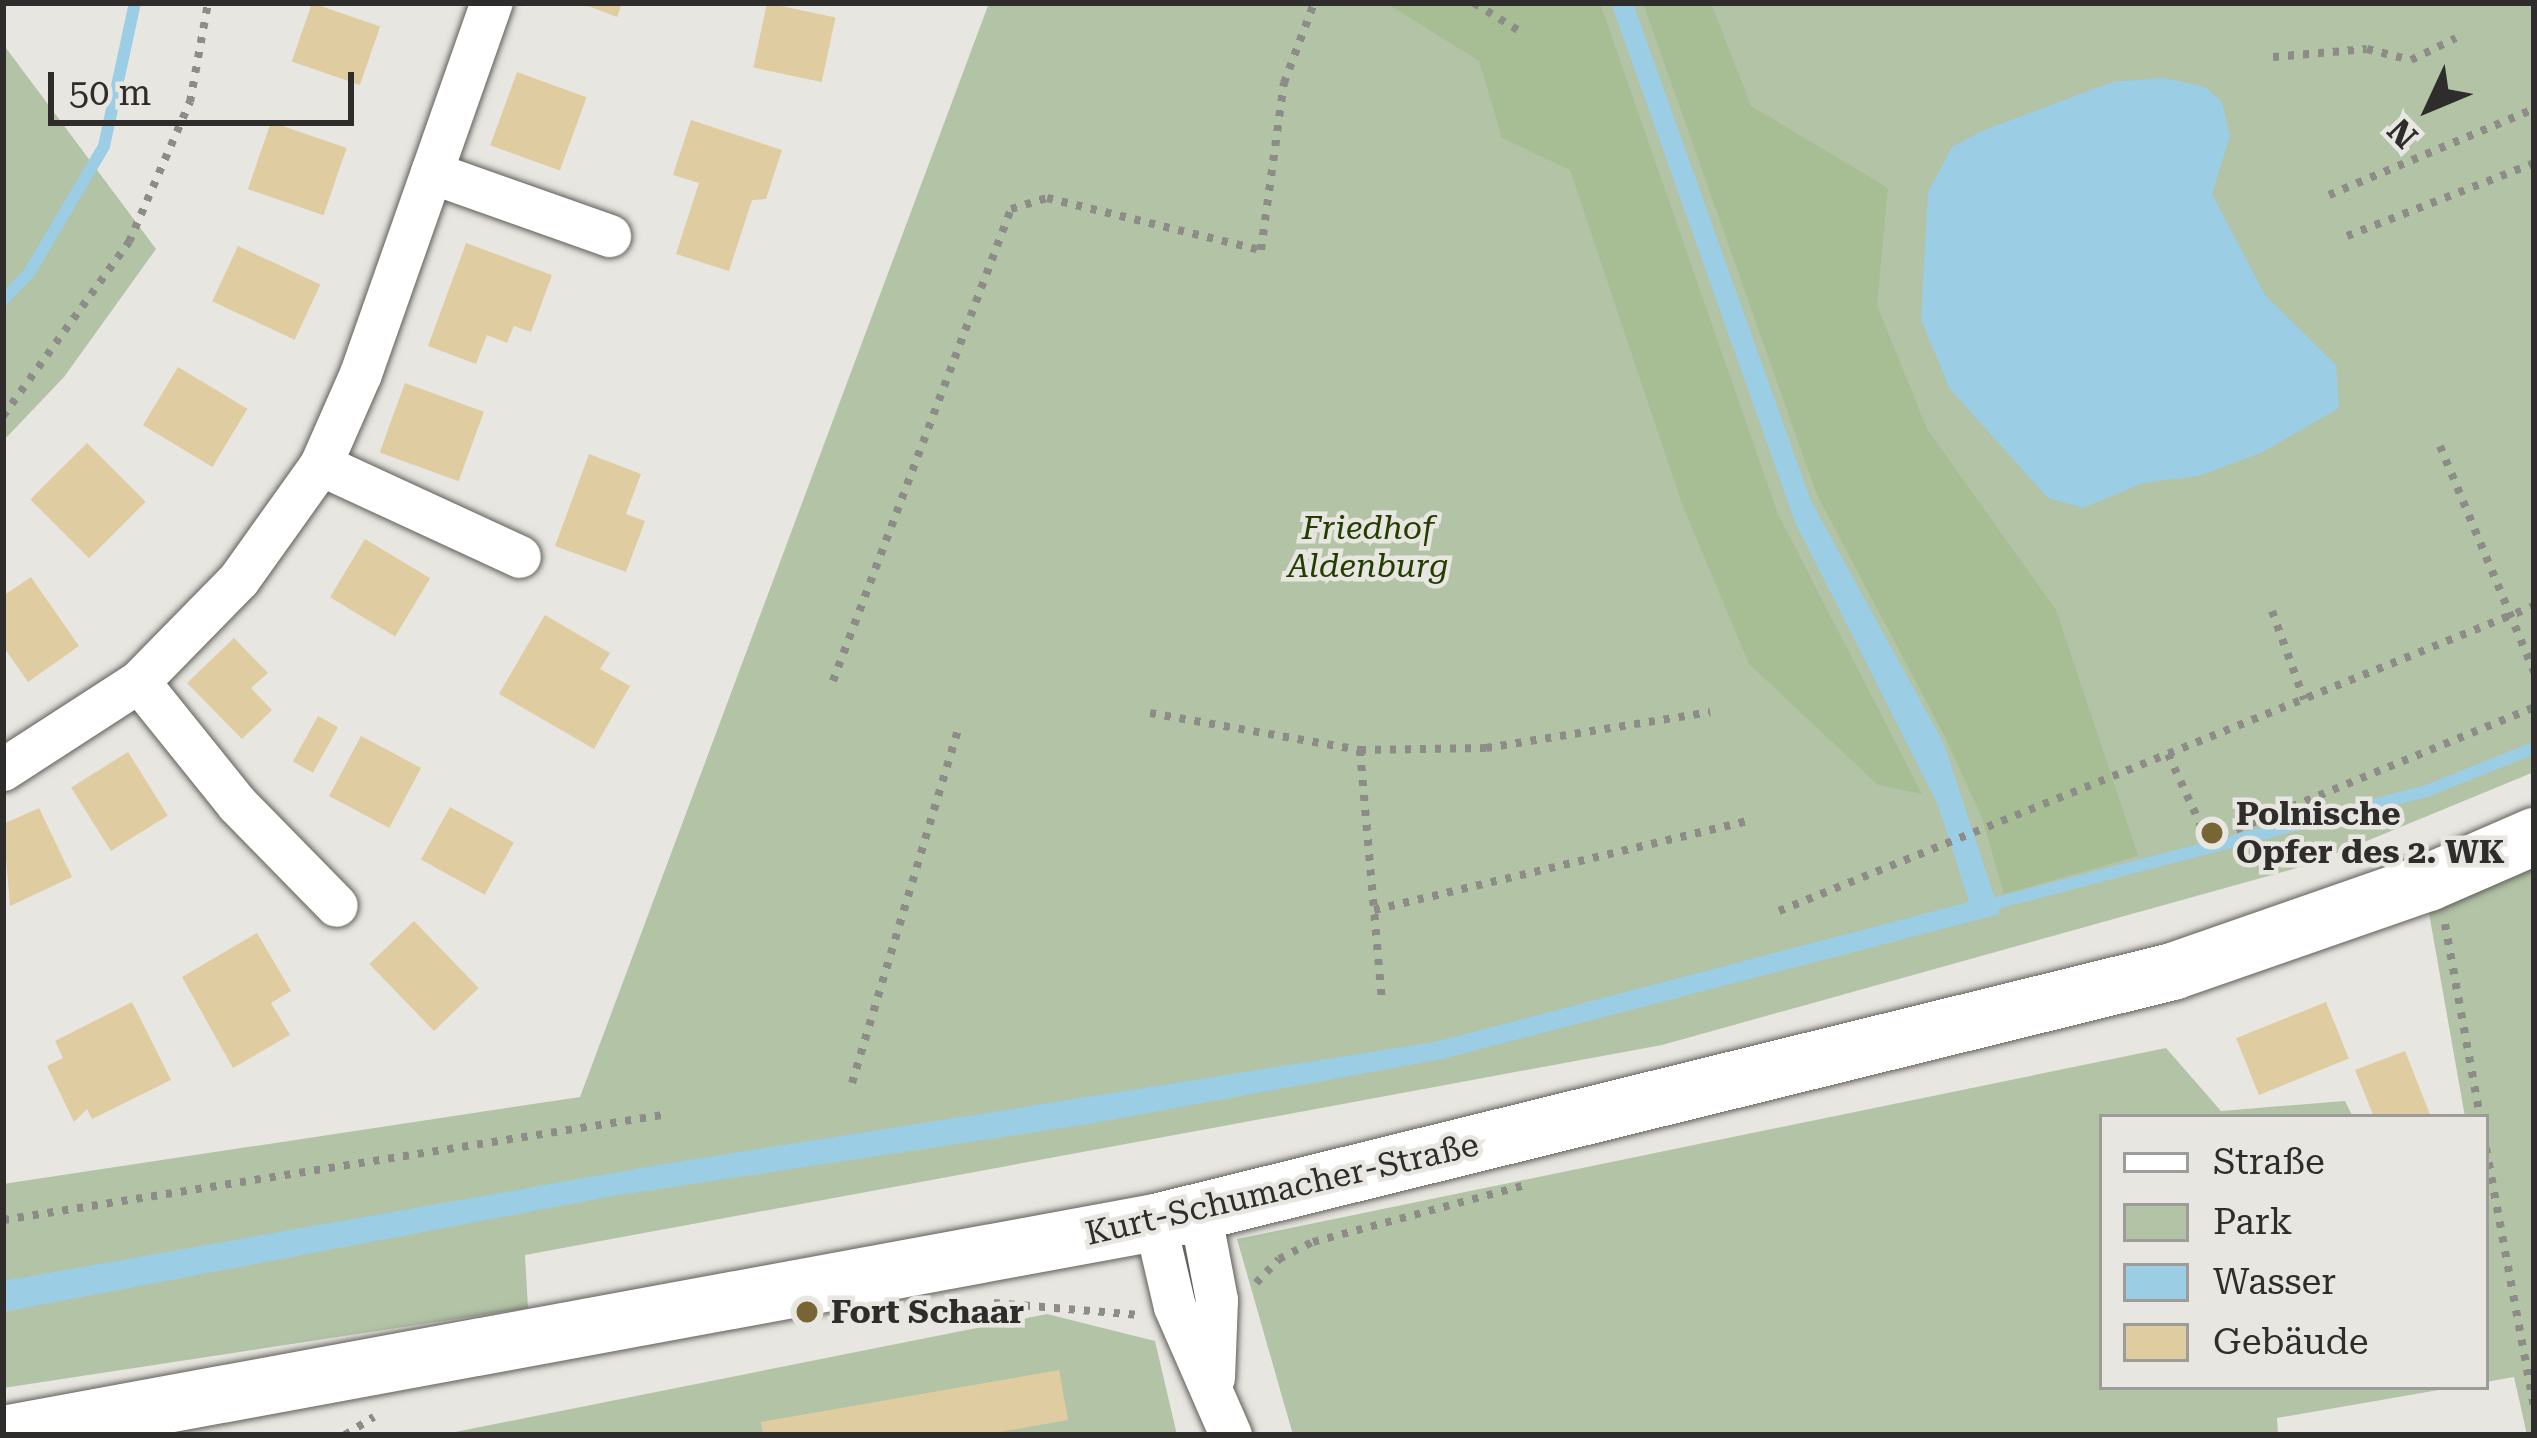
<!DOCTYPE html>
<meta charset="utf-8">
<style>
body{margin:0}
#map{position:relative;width:2537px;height:1438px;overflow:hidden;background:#e8e6e0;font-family:"Roboto Serif",serif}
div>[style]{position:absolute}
.green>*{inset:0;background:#b2c3a6}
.forest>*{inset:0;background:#a7be95}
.water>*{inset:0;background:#9bcde5}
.stream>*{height:12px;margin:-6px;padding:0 6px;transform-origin:6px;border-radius:6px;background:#9bcde5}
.building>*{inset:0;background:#dfcda1;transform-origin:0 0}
.path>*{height:8px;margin-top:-4px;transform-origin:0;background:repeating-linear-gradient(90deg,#8e8c88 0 6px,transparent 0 15px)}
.roads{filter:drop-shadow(0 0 3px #615f5a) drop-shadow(0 0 3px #615f5a)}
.minor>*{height:42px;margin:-21px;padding:0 21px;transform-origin:21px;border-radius:21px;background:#fff}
.secondary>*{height:57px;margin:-28.5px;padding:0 28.5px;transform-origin:28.5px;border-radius:28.5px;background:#fff}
.dots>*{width:33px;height:33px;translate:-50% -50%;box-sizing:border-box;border:6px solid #e8e6e0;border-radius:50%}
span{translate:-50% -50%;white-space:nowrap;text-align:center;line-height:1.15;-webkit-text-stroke:9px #e8e6e0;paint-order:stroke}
.park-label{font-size:33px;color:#233e00;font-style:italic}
.poi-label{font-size:33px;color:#2e2d2b;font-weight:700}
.left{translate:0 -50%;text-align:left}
.street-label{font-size:33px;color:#2e2d2b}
.frame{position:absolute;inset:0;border:6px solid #2e2d2b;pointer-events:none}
.legend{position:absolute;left:2099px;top:1114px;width:390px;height:276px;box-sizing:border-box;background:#e8e6e0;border:3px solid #9e9c98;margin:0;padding:15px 21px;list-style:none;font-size:36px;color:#2e2d2b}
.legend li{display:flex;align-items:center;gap:24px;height:60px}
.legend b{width:60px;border:3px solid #9e9c98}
.north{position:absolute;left:2369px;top:48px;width:120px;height:120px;-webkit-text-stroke:9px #e8e6e0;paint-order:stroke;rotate:226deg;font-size:33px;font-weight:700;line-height:48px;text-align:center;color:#2e2d2b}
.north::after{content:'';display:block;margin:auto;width:42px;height:54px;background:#2e2d2b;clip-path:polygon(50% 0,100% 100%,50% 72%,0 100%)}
.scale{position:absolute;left:48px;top:72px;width:306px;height:54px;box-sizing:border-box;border:6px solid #2e2d2b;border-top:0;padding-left:15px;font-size:36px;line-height:42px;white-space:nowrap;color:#2e2d2b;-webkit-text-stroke:9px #e8e6e0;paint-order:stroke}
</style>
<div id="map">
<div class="green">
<i style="clip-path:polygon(989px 3px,2534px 3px,2534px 772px,2311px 864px,1662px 1045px,525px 1255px,528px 1308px,3px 1388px,3px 1184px,580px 1097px)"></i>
<i style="clip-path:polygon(3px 44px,156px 249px,64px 377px,3px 441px)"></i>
<i style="clip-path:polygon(2534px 868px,2534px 1435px,2527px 1435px,2514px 1377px,2486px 1382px,2486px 1117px,2465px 1117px,2429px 913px)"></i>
<i style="clip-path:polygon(2166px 1048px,2221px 1111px,2345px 1101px,2353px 1117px,2102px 1117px,2102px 1387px,2456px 1387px,2277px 1418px,2278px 1435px,1293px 1435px,1237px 1239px)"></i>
<i style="clip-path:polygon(1047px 1314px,1155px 1341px,1177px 1435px,440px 1435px)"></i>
</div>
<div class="forest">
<i style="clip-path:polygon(1386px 3px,1600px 3px,1778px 514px,1922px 794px,1878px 785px,1749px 664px,1682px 504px,1570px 170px,1502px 138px,1479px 61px)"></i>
<i style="clip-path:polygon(1643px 3px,1711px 3px,1751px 106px,1888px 188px,1877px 305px,1927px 429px,2056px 610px,2138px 856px,2004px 894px,1982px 818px,1944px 735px,1817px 495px)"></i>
</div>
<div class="water">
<i style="clip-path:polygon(1611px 3px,1633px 3px,1811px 501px,1944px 744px,2000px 914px,1442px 1059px,1089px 1124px,613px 1196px,3px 1312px,3px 1281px,664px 1164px,1435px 1042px,1969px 902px,1938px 805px,1795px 522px)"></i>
<i style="clip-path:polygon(2164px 78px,2205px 87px,2222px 102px,2230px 136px,2212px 194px,2265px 295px,2336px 365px,2339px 408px,2263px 452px,2199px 476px,2143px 483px,2083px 508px,2048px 498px,1950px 389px,1921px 320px,1928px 192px,1952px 147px,1982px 131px,2112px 82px)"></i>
</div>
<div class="stream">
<i style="left:3px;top:300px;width:37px;rotate:-46deg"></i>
<i style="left:29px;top:273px;width:147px;rotate:-59.4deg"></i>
<i style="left:104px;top:146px;width:146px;rotate:-77.8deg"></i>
<i style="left:1985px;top:906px;width:459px;rotate:-14.6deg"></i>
<i style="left:2429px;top:790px;width:113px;rotate:-21.8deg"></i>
</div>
<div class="building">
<i style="left:312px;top:3px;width:72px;height:62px;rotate:19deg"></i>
<i style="clip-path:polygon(580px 3px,622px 3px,617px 17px)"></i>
<i style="left:767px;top:3px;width:70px;height:66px;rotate:12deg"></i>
<i style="left:517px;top:72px;width:74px;height:78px;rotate:20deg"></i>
<i style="clip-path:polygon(691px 120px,782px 150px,766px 199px,752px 200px,729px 271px,676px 254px,699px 183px,673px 175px)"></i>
<i style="left:271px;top:122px;width:80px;height:71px;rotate:19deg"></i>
<i style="clip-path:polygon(466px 243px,552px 275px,531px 332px,514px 326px,507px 343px,487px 335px,476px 364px,428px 346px)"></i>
<i style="left:238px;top:246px;width:91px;height:61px;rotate:25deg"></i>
<i style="left:178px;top:367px;width:81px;height:68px;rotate:31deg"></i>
<i style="left:405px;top:383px;width:84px;height:74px;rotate:20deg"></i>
<i style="left:87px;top:443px;width:83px;height:80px;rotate:45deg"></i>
<i style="clip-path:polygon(589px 454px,641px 474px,626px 514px,645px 521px,626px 572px,555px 546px)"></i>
<i style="left:365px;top:539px;width:76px;height:68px;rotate:31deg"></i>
<i style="clip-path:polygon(31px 577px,79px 646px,28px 682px,3px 646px,3px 596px)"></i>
<i style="clip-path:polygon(545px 615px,610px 653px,600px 669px,630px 686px,594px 749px,499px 694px)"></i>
<i style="clip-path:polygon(234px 638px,268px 673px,251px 688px,272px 710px,242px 739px,187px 683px)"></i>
<i style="left:318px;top:716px;width:23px;height:52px;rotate:29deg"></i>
<i style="left:361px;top:736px;width:68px;height:68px;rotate:28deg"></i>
<i style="left:128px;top:752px;width:75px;height:67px;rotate:58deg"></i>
<i style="left:450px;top:807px;width:73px;height:60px;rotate:29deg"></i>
<i style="clip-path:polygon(39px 808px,72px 877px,10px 906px,3px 824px)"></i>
<i style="left:414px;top:921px;width:93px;height:62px;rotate:46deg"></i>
<i style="clip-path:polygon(257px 933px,291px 991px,271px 1003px,290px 1035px,233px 1068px,182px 977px)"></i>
<i style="clip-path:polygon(132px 1002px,171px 1080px,92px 1119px,87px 1109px,74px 1122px,47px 1066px,63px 1058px,55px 1041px)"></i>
<i style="left:2326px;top:1002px;width:61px;height:97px;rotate:68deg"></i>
<i style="clip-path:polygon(2405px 1051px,2431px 1117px,2374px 1117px,2355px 1070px)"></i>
<i style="clip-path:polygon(1059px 1370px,1068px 1420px,983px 1435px,763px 1435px,761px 1422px)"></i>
</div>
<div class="path">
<i style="left:1474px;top:3px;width:55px;rotate:31.7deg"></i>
<i style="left:2273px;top:57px;width:94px;rotate:-4.9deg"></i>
<i style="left:2367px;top:49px;width:45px;rotate:14deg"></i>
<i style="left:2411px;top:60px;width:50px;rotate:-26.1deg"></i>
<i style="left:2329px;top:195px;width:222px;rotate:-22.8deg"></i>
<i style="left:2347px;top:236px;width:201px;rotate:-21.3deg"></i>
<i style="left:3px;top:416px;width:215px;rotate:-54.1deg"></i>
<i style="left:129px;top:242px;width:153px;rotate:-66.5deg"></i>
<i style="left:190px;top:102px;width:101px;rotate:-79.7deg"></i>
<i style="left:2440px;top:446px;width:245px;rotate:67.4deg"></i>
<i style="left:2272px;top:611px;width:94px;rotate:70deg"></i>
<i style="left:833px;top:681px;width:504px;rotate:-69.34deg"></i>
<i style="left:1011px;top:209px;width:38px;rotate:-17deg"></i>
<i style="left:1047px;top:198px;width:220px;rotate:13.7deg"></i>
<i style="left:1261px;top:250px;width:169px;rotate:-82.2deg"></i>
<i style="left:1284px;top:83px;width:85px;rotate:-69.4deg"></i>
<i style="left:1150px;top:713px;width:213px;rotate:10deg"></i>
<i style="left:1360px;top:750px;width:126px;rotate:-0.9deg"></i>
<i style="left:1486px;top:748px;width:227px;rotate:-9.1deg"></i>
<i style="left:1360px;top:750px;width:250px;rotate:85deg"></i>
<i style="left:2168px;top:754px;width:96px;rotate:65.3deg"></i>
<i style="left:2208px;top:841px;width:352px;rotate:-22.3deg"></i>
<i style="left:1374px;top:910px;width:384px;rotate:-13.4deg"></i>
<i style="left:1779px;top:911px;width:814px;rotate:-22deg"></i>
<i style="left:2445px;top:924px;width:196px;rotate:79.7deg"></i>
<i style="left:852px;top:1083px;width:375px;rotate:-73.3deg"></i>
<i style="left:2486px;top:1148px;width:264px;rotate:79.5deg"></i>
<i style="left:3px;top:1220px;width:667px;rotate:-9.05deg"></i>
<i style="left:1256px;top:1283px;width:33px;rotate:-46deg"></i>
<i style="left:1279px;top:1259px;width:38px;rotate:-27deg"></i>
<i style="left:1313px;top:1242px;width:220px;rotate:-15deg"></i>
<i style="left:994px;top:1303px;width:146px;rotate:4.7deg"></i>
<i style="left:345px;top:1435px;width:34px;rotate:-32deg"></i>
</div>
<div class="roads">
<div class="minor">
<i style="left:432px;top:173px;width:189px;rotate:19.5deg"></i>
<i style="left:321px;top:465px;width:219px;rotate:24.8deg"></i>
<i style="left:139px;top:682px;width:158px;rotate:51.2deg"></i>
<i style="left:238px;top:805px;width:141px;rotate:45.6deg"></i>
<i style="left:3px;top:770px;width:162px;rotate:-32.9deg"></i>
<i style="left:139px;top:682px;width:143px;rotate:-45.6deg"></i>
<i style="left:239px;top:580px;width:141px;rotate:-54.5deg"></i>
<i style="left:321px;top:465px;width:99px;rotate:-66.3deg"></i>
<i style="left:361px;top:374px;width:393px;rotate:-70.6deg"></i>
<i style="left:1200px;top:1211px;width:91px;rotate:79.2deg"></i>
<i style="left:1217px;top:1300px;width:78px;rotate:92.2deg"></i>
<i style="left:1155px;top:1222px;width:87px;rotate:76.8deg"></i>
<i style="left:1175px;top:1307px;width:140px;rotate:66.4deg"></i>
</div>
<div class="secondary">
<i style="left:3px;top:1434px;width:1171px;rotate:-10.43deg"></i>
<i style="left:1155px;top:1222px;width:1048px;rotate:-13.86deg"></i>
<i style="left:2172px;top:971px;width:271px;rotate:-19.2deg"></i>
<i style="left:2428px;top:882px;width:116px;rotate:-23.5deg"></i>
</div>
</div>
<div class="dots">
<i style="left:2212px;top:833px;background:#786534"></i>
<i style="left:807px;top:1312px;background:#786534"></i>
</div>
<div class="park-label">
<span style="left:1368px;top:547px">Friedhof<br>Aldenburg</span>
</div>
<div class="poi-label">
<span class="left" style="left:2236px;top:833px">Polnische<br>Opfer des 2. WK</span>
<span class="left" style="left:831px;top:1312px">Fort Schaar</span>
</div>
<div class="street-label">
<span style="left:1282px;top:1189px;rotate:-13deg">Kurt-Schumacher-Straße</span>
</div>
<div class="frame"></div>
<ul class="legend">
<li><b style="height:15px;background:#fff"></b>Straße</li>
<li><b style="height:33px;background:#b2c3a6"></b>Park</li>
<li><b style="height:33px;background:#9bcde5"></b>Wasser</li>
<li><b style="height:33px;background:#dfcda1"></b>Gebäude</li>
</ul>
<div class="north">N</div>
<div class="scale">50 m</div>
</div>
